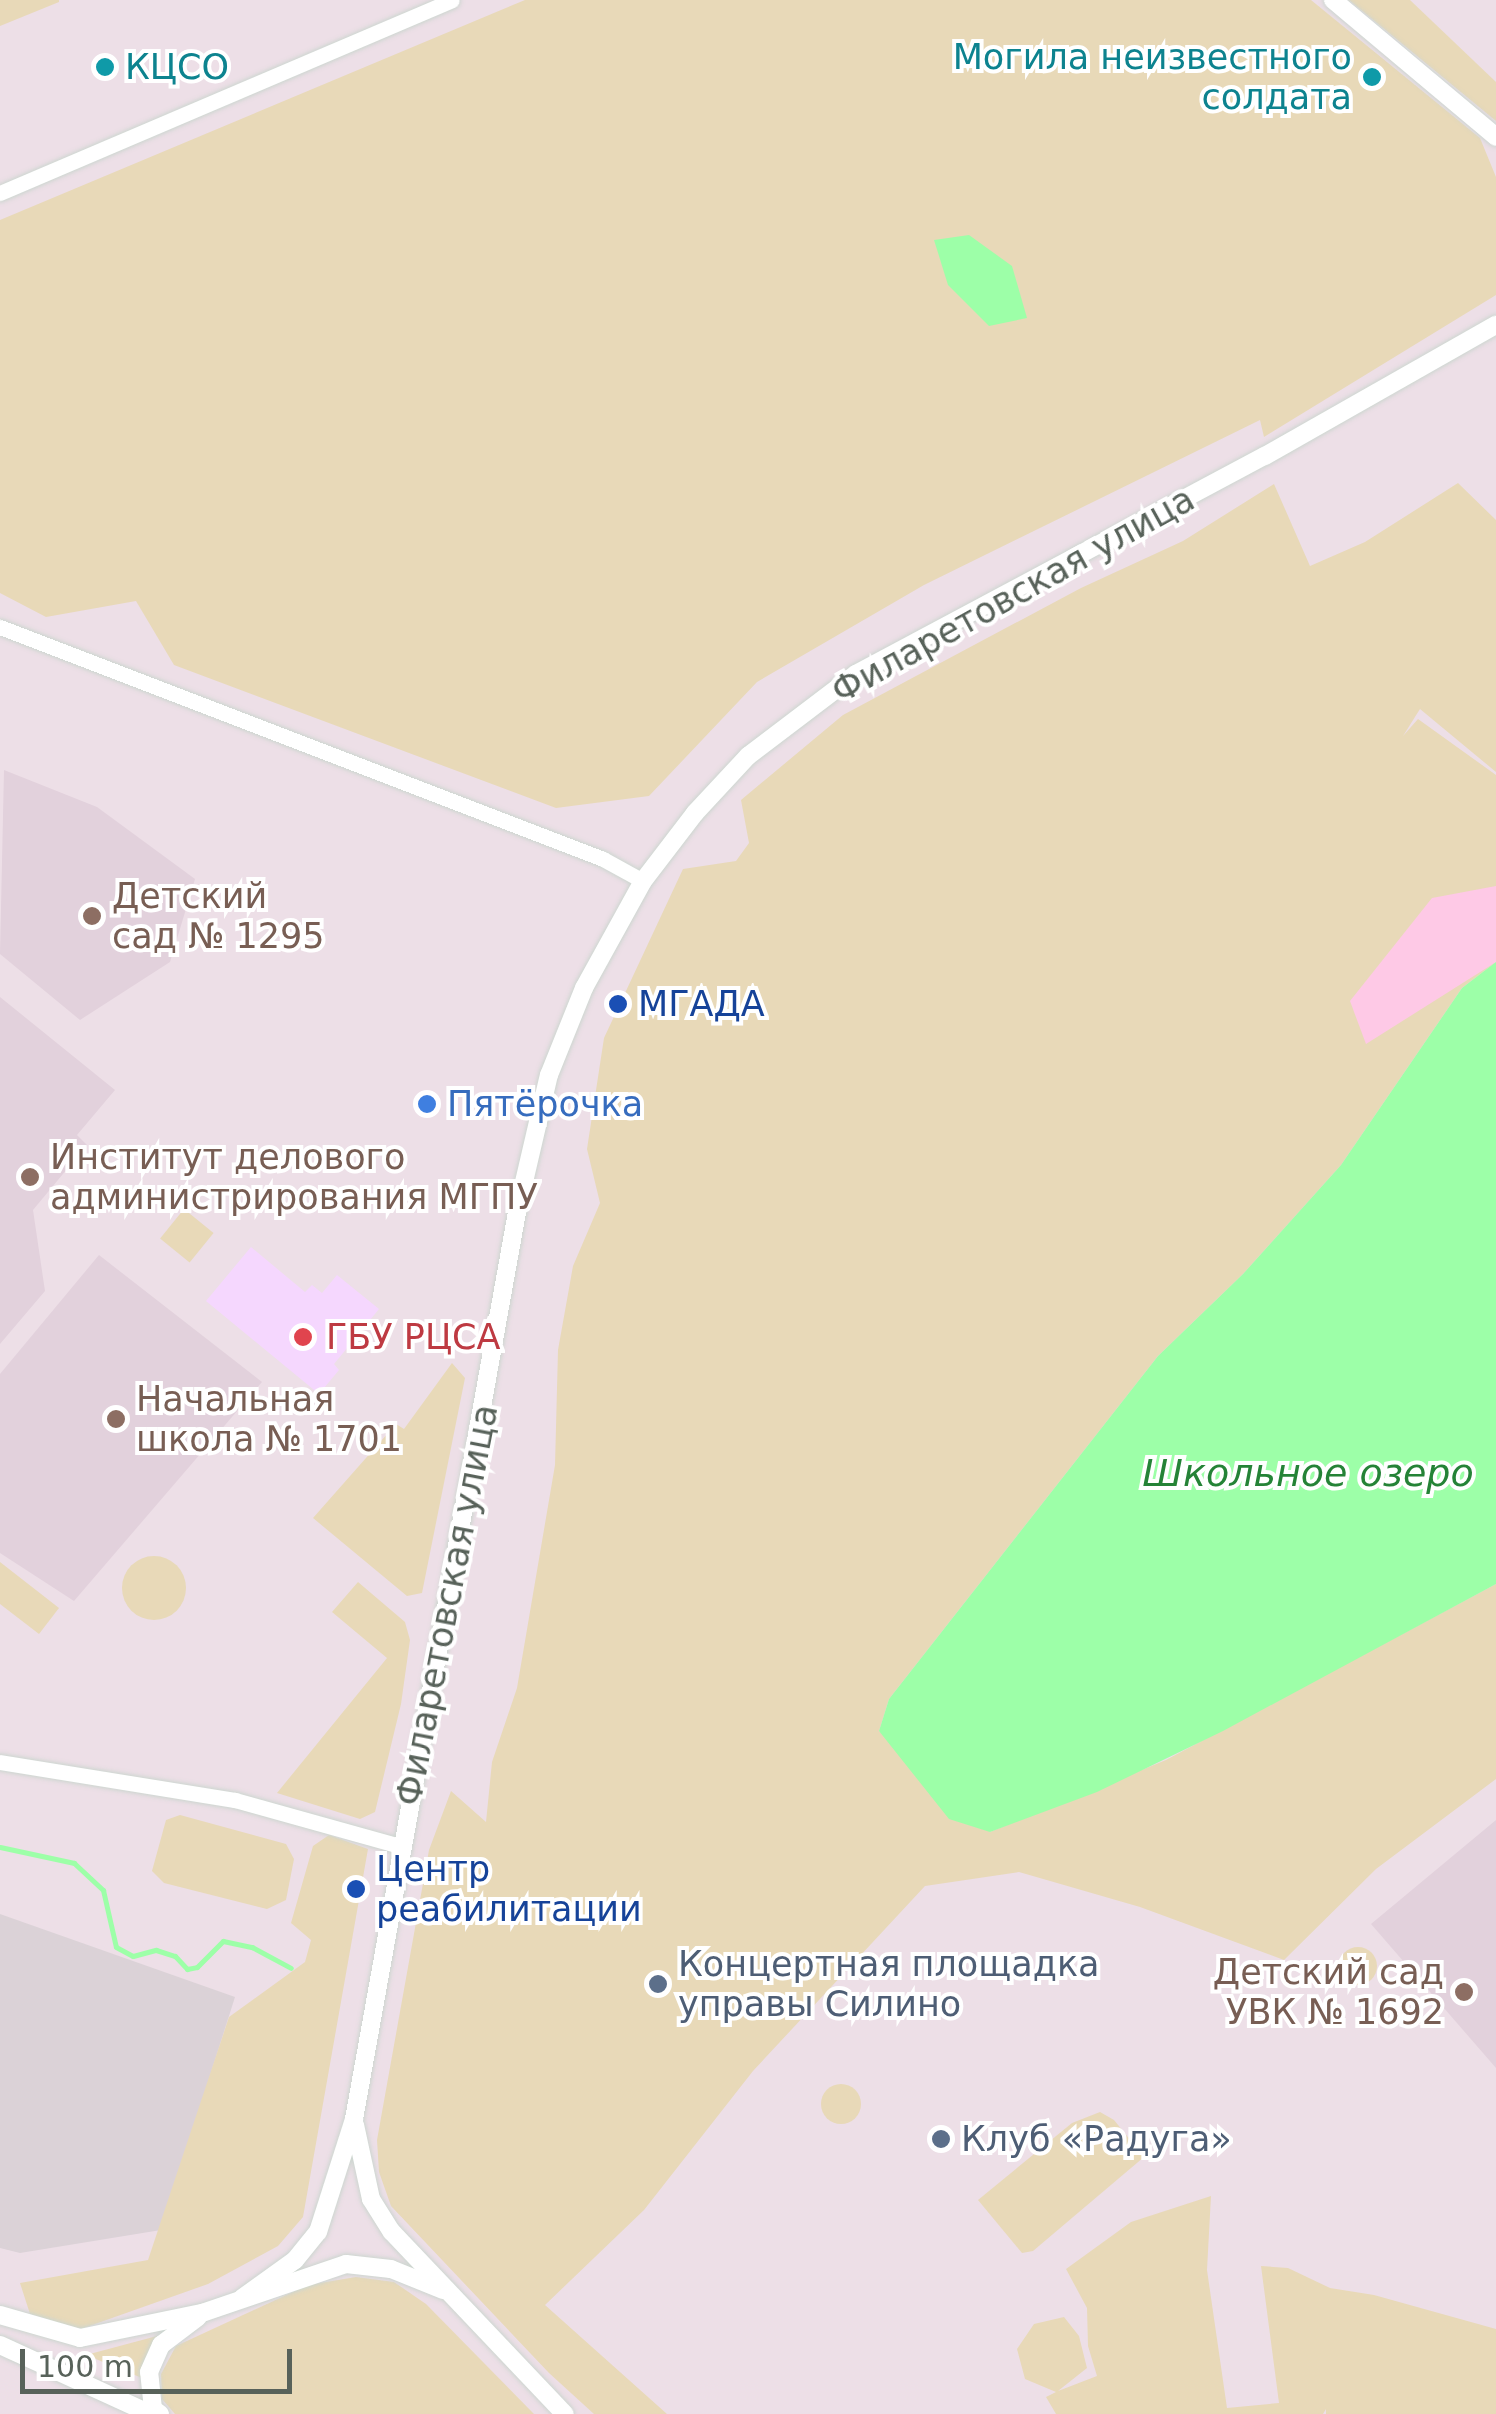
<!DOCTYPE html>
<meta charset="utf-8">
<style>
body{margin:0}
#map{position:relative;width:1496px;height:2414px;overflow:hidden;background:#eddfe7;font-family:"DejaVu Sans",sans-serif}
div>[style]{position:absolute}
.industrial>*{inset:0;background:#dbd2d7}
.education>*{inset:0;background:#e2d1dc}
.medical>*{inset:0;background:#f5d7fe}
.green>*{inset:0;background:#e8d9b8;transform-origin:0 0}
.round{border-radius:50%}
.sand>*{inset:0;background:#fec9e6}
.water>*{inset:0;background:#9dffa8}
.stream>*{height:5px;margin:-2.5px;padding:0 2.5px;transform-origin:2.5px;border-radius:2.5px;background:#9dffa8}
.roads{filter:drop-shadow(0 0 2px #cdd6d0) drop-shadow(0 0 2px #cdd6d0)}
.minor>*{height:15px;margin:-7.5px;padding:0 7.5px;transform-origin:7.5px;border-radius:7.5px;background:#fff}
.tertiary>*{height:18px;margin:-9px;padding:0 9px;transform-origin:9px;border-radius:9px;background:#fff}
.dots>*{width:28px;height:28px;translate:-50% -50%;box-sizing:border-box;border:5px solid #fff;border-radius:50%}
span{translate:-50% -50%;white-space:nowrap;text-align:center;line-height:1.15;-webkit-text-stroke:8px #fff;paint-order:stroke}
.culture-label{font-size:35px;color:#0d838f}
.right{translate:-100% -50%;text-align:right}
.left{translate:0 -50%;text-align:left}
.street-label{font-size:35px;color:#58625a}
.education-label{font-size:35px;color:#785e54}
.transit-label{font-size:35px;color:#164399}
.shop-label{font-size:35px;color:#366cbe}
.health-label{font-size:35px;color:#be3a42}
.service-label{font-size:35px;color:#4e5e75}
.water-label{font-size:38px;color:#258337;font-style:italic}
.scale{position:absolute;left:20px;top:2349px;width:272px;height:45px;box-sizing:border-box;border:5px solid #58625a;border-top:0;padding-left:12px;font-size:30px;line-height:35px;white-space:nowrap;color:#58625a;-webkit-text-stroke:8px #fff;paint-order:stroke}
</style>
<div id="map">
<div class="industrial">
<i style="clip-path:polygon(0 1914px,235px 1997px,161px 2230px,20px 2253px,0 2248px)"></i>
</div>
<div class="education">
<i style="clip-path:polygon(4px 770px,97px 807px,195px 879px,170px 962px,80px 1020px,0 954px)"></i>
<i style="clip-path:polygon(0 997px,115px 1090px,77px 1135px,87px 1145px,33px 1210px,45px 1291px,0 1344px)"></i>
<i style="clip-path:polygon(99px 1255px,262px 1382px,74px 1601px,0 1553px,0 1374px)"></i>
<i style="clip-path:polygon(1496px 1820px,1496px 2068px,1371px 1924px)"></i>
</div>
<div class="medical">
<i style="clip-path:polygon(251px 1247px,305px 1292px,312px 1285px,322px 1293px,337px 1275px,379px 1309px,334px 1364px,339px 1370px,319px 1394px,206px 1301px)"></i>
</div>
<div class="green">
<i style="clip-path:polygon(0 0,59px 0,59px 2px,0 26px)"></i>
<i style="clip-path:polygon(525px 0,1311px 0,1480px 138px,1496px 177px,1496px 295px,1264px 437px,1260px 420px,924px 585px,757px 682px,649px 796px,556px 808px,174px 665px,136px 601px,46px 617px,0 593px,0 220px)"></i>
<i style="clip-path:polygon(1349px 0,1410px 0,1496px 82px,1496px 121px)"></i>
<i style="clip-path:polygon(1458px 483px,1496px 520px,1496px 772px,1420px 709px,1403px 736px,1418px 719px,1496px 775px,1496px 962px,1462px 988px,1341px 1165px,1243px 1274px,1158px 1356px,889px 1699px,879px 1731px,990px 1832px,1166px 1760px,1496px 1584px,1496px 1779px,1376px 1869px,1284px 1960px,1140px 1907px,1019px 1872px,925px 1886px,753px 2071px,644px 2210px,545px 2305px,667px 2414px,594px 2414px,549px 2373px,391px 2206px,379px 2172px,377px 2140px,429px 1850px,451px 1791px,486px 1822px,492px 1762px,517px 1688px,555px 1465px,558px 1350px,573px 1266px,600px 1203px,587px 1149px,604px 1038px,683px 869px,736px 861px,749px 843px,741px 800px,843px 715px,1081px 588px,1183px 541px,1274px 484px,1310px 566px,1365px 542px)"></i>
<i style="left:184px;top:1209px;width:38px;height:38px;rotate:39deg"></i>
<i style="clip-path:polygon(452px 1363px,465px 1378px,422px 1593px,407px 1596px,313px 1518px,396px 1424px,404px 1429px)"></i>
<i class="round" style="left:122px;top:1556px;width:64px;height:64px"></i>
<i style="clip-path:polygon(0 1562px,59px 1608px,39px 1634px,0 1604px)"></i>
<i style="clip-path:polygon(358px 1582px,405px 1622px,410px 1640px,401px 1704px,375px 1812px,360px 1819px,277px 1793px,387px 1658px,332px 1612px)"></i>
<i style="clip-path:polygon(180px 1815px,286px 1844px,294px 1859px,286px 1900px,267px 1909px,164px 1883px,152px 1871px,166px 1820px)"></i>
<i style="clip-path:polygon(329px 1835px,368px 1849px,303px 2217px,278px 2246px,208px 2284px,81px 2329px,30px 2314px,20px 2283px,148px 2260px,229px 2017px,305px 1962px,311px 1940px,291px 1923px,313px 1846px)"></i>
<i class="round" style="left:1339px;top:1947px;width:38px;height:38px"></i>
<i class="round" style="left:821px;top:2084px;width:40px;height:40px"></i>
<i style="clip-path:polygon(1100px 2112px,1114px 2120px,1144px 2157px,1033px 2251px,1022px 2253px,978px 2200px,1072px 2123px)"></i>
<i style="clip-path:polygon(1211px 2196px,1207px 2270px,1227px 2408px,1279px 2403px,1261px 2266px,1288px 2268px,1330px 2288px,1374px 2295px,1496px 2329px,1496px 2414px,1326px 2414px,1326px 2409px,1323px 2414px,1056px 2414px,1046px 2397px,1056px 2392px,1025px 2379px,1017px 2349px,1034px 2324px,1064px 2317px,1079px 2336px,1087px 2368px,1058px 2391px,1097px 2376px,1088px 2346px,1087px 2308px,1066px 2269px,1131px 2222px)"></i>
<i style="clip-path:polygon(356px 2277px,394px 2282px,426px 2304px,534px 2414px,175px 2414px,162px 2399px,161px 2374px,176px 2346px,308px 2285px)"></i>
<i style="clip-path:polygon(157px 2336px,142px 2378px,86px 2355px)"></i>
</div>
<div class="sand">
<i style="clip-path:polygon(1496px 886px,1496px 962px,1366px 1044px,1350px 1001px,1432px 898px)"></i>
</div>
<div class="water">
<i style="clip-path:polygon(969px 235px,1012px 266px,1027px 318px,989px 326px,948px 285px,934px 240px)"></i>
<i style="clip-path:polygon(1496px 962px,1496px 1584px,1223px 1731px,1097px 1792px,990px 1832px,949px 1819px,879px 1731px,889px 1699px,1158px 1356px,1243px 1274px,1341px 1165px,1462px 988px)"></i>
</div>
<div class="stream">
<i style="left:0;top:1847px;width:76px;rotate:12.2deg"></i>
<i style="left:74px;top:1863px;width:40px;rotate:43deg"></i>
<i style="left:103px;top:1890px;width:58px;rotate:77.2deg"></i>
<i style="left:116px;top:1947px;width:19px;rotate:28deg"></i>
<i style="left:133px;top:1956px;width:24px;rotate:-15deg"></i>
<i style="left:156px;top:1950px;width:20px;rotate:18deg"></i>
<i style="left:175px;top:1956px;width:18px;rotate:47deg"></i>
<i style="left:187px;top:1969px;width:10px;rotate:-11deg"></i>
<i style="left:197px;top:1967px;width:37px;rotate:-45deg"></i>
<i style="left:223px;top:1941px;width:30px;rotate:12deg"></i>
<i style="left:252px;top:1947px;width:44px;rotate:28.3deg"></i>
</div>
<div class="roads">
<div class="minor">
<i style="left:0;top:193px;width:491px;rotate:-23.1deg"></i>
<i style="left:0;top:627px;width:646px;rotate:21.04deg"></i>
<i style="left:603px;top:859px;width:46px;rotate:28.8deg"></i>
<i style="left:0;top:1762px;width:238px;rotate:9.2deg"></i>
<i style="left:235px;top:1800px;width:174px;rotate:15.6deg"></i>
</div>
<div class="tertiary">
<i style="left:1333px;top:0;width:213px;rotate:40deg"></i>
<i style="left:355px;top:2125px;width:76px;rotate:77.8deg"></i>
<i style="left:371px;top:2199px;width:39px;rotate:58deg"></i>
<i style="left:392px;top:2232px;width:251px;rotate:46.5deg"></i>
<i style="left:242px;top:2298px;width:65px;rotate:-35.6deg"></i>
<i style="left:295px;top:2260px;width:36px;rotate:-51deg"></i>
<i style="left:318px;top:2232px;width:119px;rotate:-72.3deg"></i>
<i style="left:354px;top:2119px;width:922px;rotate:-79.81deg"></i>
<i style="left:517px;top:1212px;width:141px;rotate:-76.9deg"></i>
<i style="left:549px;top:1075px;width:94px;rotate:-68.1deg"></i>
<i style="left:584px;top:988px;width:122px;rotate:-61.1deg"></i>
<i style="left:643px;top:881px;width:86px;rotate:-52.6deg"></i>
<i style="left:695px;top:813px;width:78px;rotate:-47.1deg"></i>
<i style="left:748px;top:756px;width:136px;rotate:-37.2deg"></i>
<i style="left:856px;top:674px;width:463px;rotate:-28.1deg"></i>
<i style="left:1265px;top:456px;width:266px;rotate:-29.6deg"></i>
<i style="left:0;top:2315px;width:83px;rotate:16deg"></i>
<i style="left:80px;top:2338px;width:125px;rotate:-11.6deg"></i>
<i style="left:202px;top:2313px;width:152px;rotate:-18.8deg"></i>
<i style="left:346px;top:2264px;width:45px;rotate:6.3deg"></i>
<i style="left:391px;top:2269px;width:56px;rotate:22deg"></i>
<i style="left:0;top:2345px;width:166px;rotate:24.6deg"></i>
<i style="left:160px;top:2414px;width:9px;rotate:-144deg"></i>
<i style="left:153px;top:2409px;width:37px;rotate:-96deg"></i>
<i style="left:149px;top:2372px;width:30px;rotate:-66deg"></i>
<i style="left:161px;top:2345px;width:46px;rotate:-37.1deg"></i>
</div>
</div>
<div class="dots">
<i style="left:105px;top:67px;background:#0f9aa8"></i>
<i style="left:1372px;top:77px;background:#0f9aa8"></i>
<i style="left:92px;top:916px;background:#8d6e63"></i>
<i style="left:618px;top:1004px;background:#1a4fb4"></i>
<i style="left:427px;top:1104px;background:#3f7fe0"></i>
<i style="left:30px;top:1177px;background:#8d6e63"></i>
<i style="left:303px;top:1337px;background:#e0444e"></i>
<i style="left:116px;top:1419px;background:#8d6e63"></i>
<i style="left:356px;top:1889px;background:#1a4fb4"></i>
<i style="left:658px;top:1984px;background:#5c6f8a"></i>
<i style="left:1464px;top:1992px;background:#8d6e63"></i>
<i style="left:941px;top:2139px;background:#5c6f8a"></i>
</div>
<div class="culture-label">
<span class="right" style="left:1352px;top:77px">Могила неизвестного<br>солдата</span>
<span class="left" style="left:125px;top:67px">КЦСО</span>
</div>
<div class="street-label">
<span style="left:1013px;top:595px;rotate:-29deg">Филаретовская улица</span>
<span style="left:447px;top:1605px;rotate:-79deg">Филаретовская улица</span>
</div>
<div class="education-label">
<span class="left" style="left:112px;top:916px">Детский<br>сад № 1295</span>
<span class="left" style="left:50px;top:1177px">Институт делового<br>администрирования МГПУ</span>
<span class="left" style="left:136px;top:1419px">Начальная<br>школа № 1701</span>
<span class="right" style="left:1444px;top:1992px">Детский сад<br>УВК № 1692</span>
</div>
<div class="transit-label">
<span class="left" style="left:638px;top:1004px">МГАДА</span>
<span class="left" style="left:376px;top:1889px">Центр<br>реабилитации</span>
</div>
<div class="shop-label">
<span class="left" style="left:447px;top:1104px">Пятёрочка</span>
</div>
<div class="health-label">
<span class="left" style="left:326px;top:1337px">ГБУ РЦСА</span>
</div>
<div class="service-label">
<span class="left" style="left:678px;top:1984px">Концертная площадка<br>управы Силино</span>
<span class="left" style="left:961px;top:2139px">Клуб «Радуга»</span>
</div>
<div class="water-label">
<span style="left:1308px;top:1474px">Школьное озеро</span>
</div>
<div class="scale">100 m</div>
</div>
